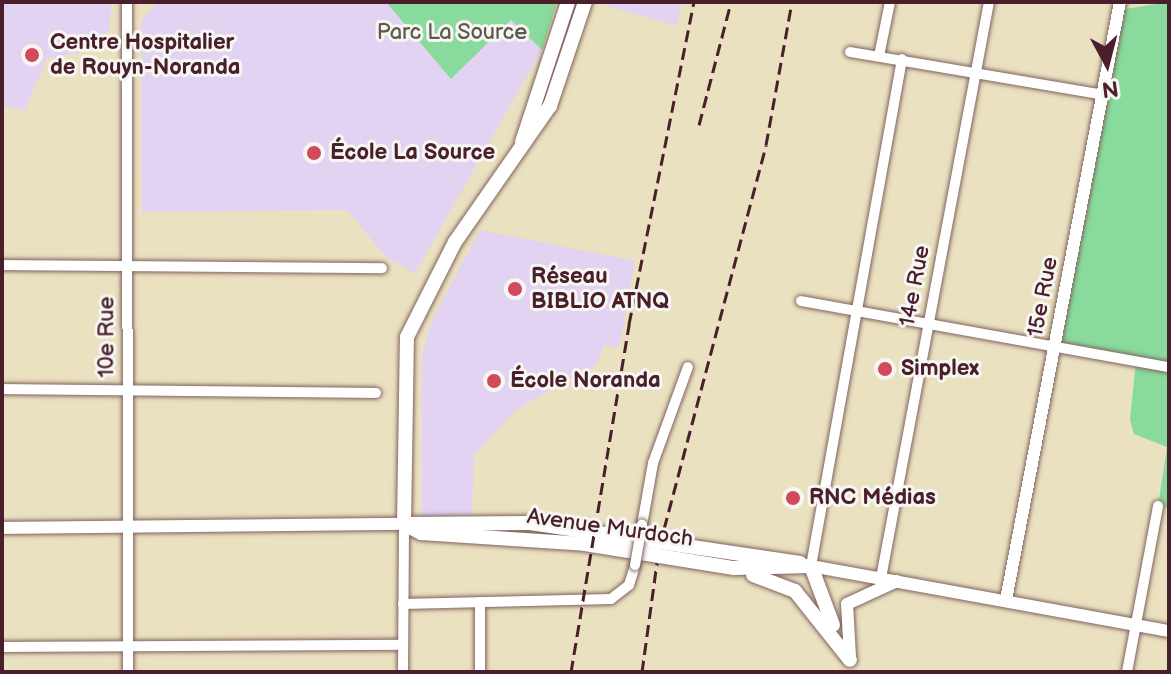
<!DOCTYPE html>
<meta charset="utf-8">
<style>
body{margin:0}
#map{position:relative;width:1171px;height:674px;overflow:hidden;background:#eae1c0;font-family:"Balsamiq Sans",sans-serif}
div>[style]{position:absolute}
.built>*{inset:0;background:#e3d3f2}
.green>*{inset:0;background:#88db9c}
.roads{filter:drop-shadow(0 0 2px #82635f) drop-shadow(0 0 2px #82635f)}
.minor>*{height:10px;margin:-5px;padding:0 5px;transform-origin:5px;border-radius:5px;background:#fff}
.tertiary>*{height:12px;margin:-6px;padding:0 6px;transform-origin:6px;border-radius:6px;background:#fff}
.secondary>*{height:14px;margin:-7px;padding:0 7px;transform-origin:7px;border-radius:7px;background:#fff}
.rail>*{height:3px;margin-top:-1.5px;transform-origin:0;background:repeating-linear-gradient(90deg,#4a1f2b 0 12px,transparent 0 18px)}
.bridges{filter:drop-shadow(0 0 2px #82635f) drop-shadow(0 0 2px #82635f)}
.minor-bridge>*{height:10px;margin:-5px;padding:0 5px;transform-origin:5px;border-radius:5px;background:#fff}
.dots>*{width:22px;height:22px;translate:-50% -50%;box-sizing:border-box;border:4px solid #f6f6f2;border-radius:50%}
span{translate:-50% -50%;white-space:nowrap;text-align:center;line-height:1.15;-webkit-text-stroke:6px #f6f6f2;paint-order:stroke}
.park-label{font-size:22px;color:#5d574d}
.poi-label{font-size:22px;color:#4a1f2b;font-weight:700}
.left{translate:0 -50%;text-align:left}
.street-label{font-size:22px;color:#4a1f2b}
.frame{position:absolute;inset:0;border:4px solid #4a1f2b;pointer-events:none}
.north{position:absolute;left:1067px;top:24px;width:80px;height:80px;-webkit-text-stroke:6px #f6f6f2;paint-order:stroke;rotate:173deg;font-size:22px;font-weight:700;line-height:32px;text-align:center;color:#4a1f2b}
.north::after{content:'';display:block;margin:auto;width:28px;height:36px;background:#4a1f2b;clip-path:polygon(50% 0,100% 100%,50% 72%,0 100%)}
</style>
<div id="map">
<div class="built">
<i style="clip-path:polygon(2px 2px,112px 2px,109px 31px,78px 53px,47px 58px,25px 110px,2px 106px)"></i>
<i style="clip-path:polygon(158px 2px,386px 2px,451px 79px,511px 20px,542px 50px,415px 273px,387px 258px,347px 210px,142px 212px,141px 21px)"></i>
<i style="clip-path:polygon(593px 2px,681px 2px,677px 26px)"></i>
<i style="clip-path:polygon(480px 230px,635px 261px,619px 348px,603px 345px,598px 364px,517px 409px,474px 455px,472px 515px,422px 516px,422px 357px,431px 322px)"></i>
</div>
<div class="green">
<i style="clip-path:polygon(386px 2px,557px 2px,542px 50px,511px 20px,451px 79px)"></i>
<i style="clip-path:polygon(1169px 2px,1169px 508px,1158px 506px,1167px 447px,1134px 434px,1130px 420px,1136px 361px,1054px 349px,1119px 10px)"></i>
</div>
<div class="roads">
<div class="minor">
<i style="left:127px;top:2px;width:670px;rotate:89.91deg"></i>
<i style="left:850px;top:52px;width:257px;rotate:9.6deg"></i>
<i style="left:879px;top:56px;width:55px;rotate:-78.5deg"></i>
<i style="left:2px;top:265px;width:380px;rotate:0.5deg"></i>
<i style="left:801px;top:301px;width:374px;rotate:10.2deg"></i>
<i style="left:2px;top:389px;width:374px;rotate:0.6deg"></i>
<i style="left:642px;top:525px;width:63px;rotate:-79.9deg"></i>
<i style="left:653px;top:463px;width:102px;rotate:-70deg"></i>
<i style="left:811px;top:566px;width:515px;rotate:-79.82deg"></i>
<i style="left:881px;top:578px;width:586px;rotate:-79.38deg"></i>
<i style="left:480px;top:602px;width:70px;rotate:90deg"></i>
<i style="left:403px;top:604px;width:208px;rotate:-1.4deg"></i>
<i style="left:611px;top:599px;width:23px;rotate:-38deg"></i>
<i style="left:629px;top:585px;width:21px;rotate:-73deg"></i>
<i style="left:2px;top:647px;width:401px;rotate:-0.3deg"></i>
<i style="left:403px;top:672px;width:148px;rotate:-89.6deg"></i>
<i style="left:1127px;top:672px;width:169px;rotate:-79.4deg"></i>
</div>
<div class="tertiary">
<i style="left:2px;top:528px;width:402px;rotate:-0.6deg"></i>
<i style="left:811px;top:566px;width:364px;rotate:10.3deg"></i>
<i style="left:1006px;top:600px;width:609px;rotate:-79.21deg"></i>
<i style="left:850px;top:657px;width:53px;rotate:-93.2deg"></i>
<i style="left:847px;top:604px;width:55px;rotate:-24.7deg"></i>
</div>
<div class="secondary">
<i style="left:522px;top:142px;width:147px;rotate:-71.8deg"></i>
<i style="left:404px;top:524px;width:187px;rotate:-89.1deg"></i>
<i style="left:407px;top:337px;width:106px;rotate:-63.2deg"></i>
<i style="left:455px;top:242px;width:166px;rotate:-55.1deg"></i>
<i style="left:550px;top:106px;width:110px;rotate:-71.4deg"></i>
<i style="left:404px;top:524px;width:19px;rotate:28deg"></i>
<i style="left:421px;top:533px;width:164px;rotate:3.8deg"></i>
<i style="left:585px;top:544px;width:151px;rotate:9.2deg"></i>
<i style="left:734px;top:568px;width:77px;rotate:-1.5deg"></i>
<i style="left:404px;top:524px;width:126px;rotate:-0.5deg"></i>
<i style="left:530px;top:523px;width:273px;rotate:8.4deg"></i>
<i style="left:811px;top:566px;width:63px;rotate:69.6deg"></i>
<i style="left:753px;top:575px;width:45px;rotate:20.9deg"></i>
<i style="left:795px;top:591px;width:88px;rotate:51.4deg"></i>
</div>
</div>
<div class="rail">
<i style="left:699px;top:125px;width:127px;rotate:-75.4deg"></i>
<i style="left:664px;top:529px;width:397px;rotate:-75.1deg"></i>
<i style="left:766px;top:145px;width:145px;rotate:-79.7deg"></i>
<i style="left:571px;top:672px;width:353px;rotate:-80.5deg"></i>
<i style="left:629px;top:324px;width:328px;rotate:-78.6deg"></i>
<i style="left:642px;top:672px;width:110px;rotate:-82.2deg"></i>
</div>
<div class="bridges">
<div class="minor-bridge">
<i style="left:635px;top:565px;width:41px;rotate:-80.1deg"></i>
</div>
</div>
<div class="dots">
<i style="left:32px;top:55px;background:#d1495b"></i>
<i style="left:314px;top:153px;background:#d1495b"></i>
<i style="left:515px;top:289px;background:#d1495b"></i>
<i style="left:885px;top:369px;background:#d1495b"></i>
<i style="left:494px;top:381px;background:#d1495b"></i>
<i style="left:793px;top:498px;background:#d1495b"></i>
</div>
<div class="park-label">
<span style="left:452px;top:33px">Parc La Source</span>
</div>
<div class="poi-label">
<span class="left" style="left:50px;top:55px">Centre Hospitalier<br>de Rouyn-Noranda</span>
<span class="left" style="left:330px;top:153px">École La Source</span>
<span class="left" style="left:531px;top:289px">Réseau<br>BIBLIO ATNQ</span>
<span class="left" style="left:901px;top:369px">Simplex</span>
<span class="left" style="left:510px;top:381px">École Noranda</span>
<span class="left" style="left:809px;top:498px">RNC Médias</span>
</div>
<div class="street-label">
<span style="left:915px;top:286px;rotate:-79deg">14e Rue</span>
<span style="left:1043px;top:297px;rotate:-79deg">15e Rue</span>
<span style="left:107px;top:337px;rotate:-90deg">10e Rue</span>
<span style="left:610px;top:528px;rotate:8deg">Avenue Murdoch</span>
</div>
<div class="frame"></div>
<div class="north">N</div>
</div>
